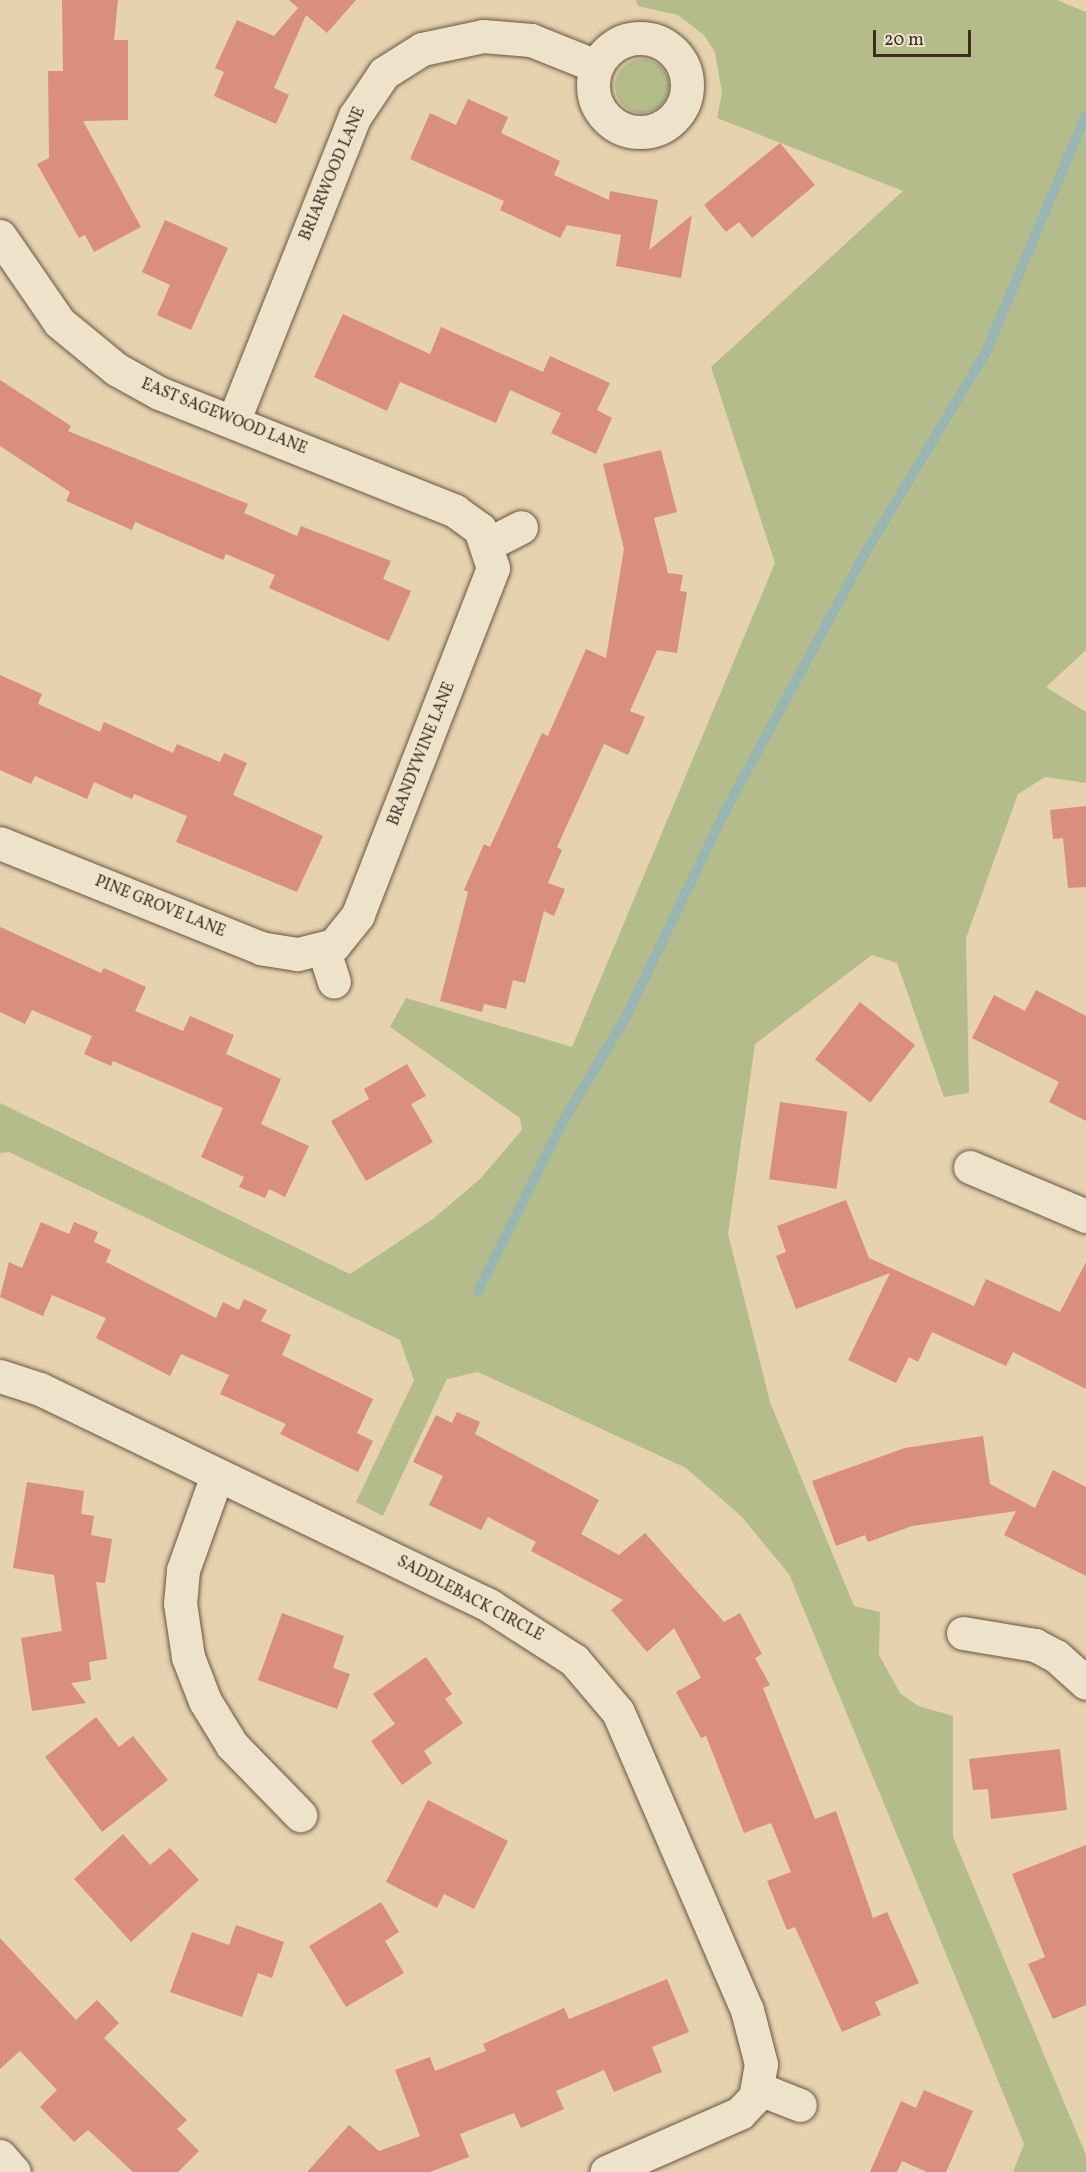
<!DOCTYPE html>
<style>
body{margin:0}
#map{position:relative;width:1086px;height:2172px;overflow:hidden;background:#e6d2af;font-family:Vollkorn,serif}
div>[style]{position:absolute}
.green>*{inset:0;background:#b5bc8b}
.round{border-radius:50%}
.stream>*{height:10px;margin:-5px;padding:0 5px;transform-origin:5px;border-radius:5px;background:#99b6b3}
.building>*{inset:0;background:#d98e7f;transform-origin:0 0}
.roads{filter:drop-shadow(0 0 2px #685644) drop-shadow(0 0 2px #685644)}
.minor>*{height:33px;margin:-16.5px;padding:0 16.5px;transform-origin:16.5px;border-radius:16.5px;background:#efe2cb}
.minor>.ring{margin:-16.5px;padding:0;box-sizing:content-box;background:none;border:33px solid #efe2cb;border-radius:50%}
span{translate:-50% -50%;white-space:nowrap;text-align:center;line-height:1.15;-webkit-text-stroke:5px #efe2cb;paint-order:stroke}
.street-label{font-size:16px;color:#3e2c21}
.scale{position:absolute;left:873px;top:30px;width:98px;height:27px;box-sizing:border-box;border:3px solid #3e2c21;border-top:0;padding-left:8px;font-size:18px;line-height:21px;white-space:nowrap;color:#3e2c21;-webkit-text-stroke:4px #efe2cb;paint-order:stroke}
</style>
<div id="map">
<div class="green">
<i style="clip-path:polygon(636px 0,1057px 0,1086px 12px,1086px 650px,1046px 687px,1086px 712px,1086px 783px,1045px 777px,1018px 794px,966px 938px,969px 1093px,944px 1097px,897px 963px,872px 955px,755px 1044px,728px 1234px,770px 1402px,854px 1606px,880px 1612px,879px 1655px,900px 1693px,918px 1706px,953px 1716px,953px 1837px,1086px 2155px,1086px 2172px,1013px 2172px,1024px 2144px,921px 1893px,789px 1574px,741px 1516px,686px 1468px,478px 1372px,447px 1379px,383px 1516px,356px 1502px,414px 1380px,400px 1340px,9px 1152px,0 1153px,0 1103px,350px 1274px,433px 1219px,480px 1179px,522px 1130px,520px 1118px,390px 1027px,406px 998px,572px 1047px,775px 563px,711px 367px,903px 191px,717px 118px,722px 93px,715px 52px,704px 35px,678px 15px,638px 6px)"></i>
<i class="round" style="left:615px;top:59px;width:54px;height:54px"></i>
</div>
<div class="stream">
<i style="left:478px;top:1291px;width:188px;rotate:-63.4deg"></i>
<i style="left:562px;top:1123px;width:122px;rotate:-58.8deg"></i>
<i style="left:625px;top:1019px;width:226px;rotate:-64.3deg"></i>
<i style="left:723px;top:815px;width:296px;rotate:-61.5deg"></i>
<i style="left:864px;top:555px;width:235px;rotate:-59deg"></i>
<i style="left:985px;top:354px;width:259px;rotate:-67.1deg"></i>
</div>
<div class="building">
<i style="clip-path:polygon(62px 0,118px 0,114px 40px,128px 40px,128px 120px,83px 121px,141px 227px,94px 252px,85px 235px,79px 238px,37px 164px,49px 158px,48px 71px,63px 71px)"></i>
<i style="clip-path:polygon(289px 0,356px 0,327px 33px,306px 15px,274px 88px,289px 95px,276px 124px,214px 96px,224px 72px,215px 68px,237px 20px,274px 36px,298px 8px)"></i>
<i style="clip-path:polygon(468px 99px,508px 117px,501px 133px,560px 161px,554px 175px,609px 200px,610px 191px,658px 200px,649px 250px,692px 215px,681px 278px,616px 266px,621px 235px,567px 225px,560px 238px,500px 210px,504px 201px,410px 159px,430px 113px,456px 125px)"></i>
<i style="clip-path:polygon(780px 143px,815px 185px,752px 238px,739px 222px,726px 232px,704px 205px)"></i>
<i style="clip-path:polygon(165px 220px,228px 248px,191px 330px,157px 315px,170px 285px,142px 272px)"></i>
<i style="clip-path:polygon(343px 314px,430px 354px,441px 327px,543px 372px,550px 356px,610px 383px,597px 410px,612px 418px,596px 454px,551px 433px,561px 413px,510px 390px,496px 423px,400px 382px,387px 411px,314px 377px)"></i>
<i style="clip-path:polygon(0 380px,71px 426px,68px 431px,248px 504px,244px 513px,297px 536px,301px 526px,391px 561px,383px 579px,411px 591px,389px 641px,269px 588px,275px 575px,226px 554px,223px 560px,135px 522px,132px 530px,66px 501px,70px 492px,0 446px)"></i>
<i style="clip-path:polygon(661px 450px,677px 512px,654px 518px,668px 573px,683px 575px,680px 591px,687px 592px,677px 653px,657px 650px,630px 711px,645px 717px,628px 755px,604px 744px,557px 847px,562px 850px,548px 883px,565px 889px,554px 916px,544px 911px,525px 983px,513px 980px,506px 1009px,484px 1004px,482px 1012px,440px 1001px,468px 892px,464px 890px,484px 844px,490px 847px,542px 733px,548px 736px,586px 649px,606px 658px,624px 549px,603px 464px)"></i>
<i style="clip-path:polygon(0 675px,42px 694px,38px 704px,100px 732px,104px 722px,173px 753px,177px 744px,220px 762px,224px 753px,247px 763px,233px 795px,323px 836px,297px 892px,176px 842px,187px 816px,134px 794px,132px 799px,94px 782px,87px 799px,35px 776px,31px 784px,0 770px)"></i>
<i style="clip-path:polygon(1086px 806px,1086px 887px,1068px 888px,1063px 838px,1053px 839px,1050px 810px)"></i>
<i style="clip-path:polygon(0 927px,101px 973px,104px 968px,146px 987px,135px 1011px,183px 1031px,190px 1016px,234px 1035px,226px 1054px,281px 1079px,261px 1124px,309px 1146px,285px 1197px,269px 1189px,265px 1198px,239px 1187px,244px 1177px,201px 1157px,223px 1108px,113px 1061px,111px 1066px,84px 1054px,92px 1036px,32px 1010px,25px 1024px,0 1012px)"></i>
<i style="clip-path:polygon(1036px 990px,1086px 1016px,1086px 1121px,1049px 1102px,1059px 1082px,972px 1038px,994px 995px,1025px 1011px)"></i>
<i style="left:860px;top:1002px;width:70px;height:73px;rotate:38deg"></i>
<i style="clip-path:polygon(407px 1064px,426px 1096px,411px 1104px,433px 1142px,366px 1181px,331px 1121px,369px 1099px,364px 1089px)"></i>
<i style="left:780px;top:1102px;width:68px;height:78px;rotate:8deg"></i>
<i style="clip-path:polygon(846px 1200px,869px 1258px,974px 1306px,986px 1279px,1060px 1312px,1086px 1262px,1086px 1389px,1013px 1352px,1006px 1366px,932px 1332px,918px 1362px,909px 1357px,896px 1383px,848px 1360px,890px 1273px,796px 1309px,776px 1256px,786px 1252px,777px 1226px)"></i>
<i style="clip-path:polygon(41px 1222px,69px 1234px,74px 1222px,98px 1232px,94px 1242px,111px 1250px,106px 1262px,216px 1318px,223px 1302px,239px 1310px,244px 1299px,267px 1310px,261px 1321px,291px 1335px,282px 1355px,373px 1399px,357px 1433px,373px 1441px,358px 1472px,280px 1434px,286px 1424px,220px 1394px,229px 1375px,181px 1354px,170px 1376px,96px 1338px,106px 1318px,52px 1295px,43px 1316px,0 1297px,9px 1262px,22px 1268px)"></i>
<i style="clip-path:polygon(457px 1412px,480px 1422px,475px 1434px,599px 1500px,581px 1534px,619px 1555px,645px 1533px,724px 1622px,740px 1613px,762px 1654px,755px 1658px,770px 1685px,763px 1688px,815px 1819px,836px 1811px,873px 1918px,887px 1912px,919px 1983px,875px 2002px,881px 2015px,842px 2032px,795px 1927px,787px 1930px,767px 1881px,791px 1872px,771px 1823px,744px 1833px,706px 1736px,701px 1738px,676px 1692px,701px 1678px,674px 1628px,647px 1652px,611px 1610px,623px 1600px,531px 1551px,536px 1542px,488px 1517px,481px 1530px,429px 1505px,443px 1476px,413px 1462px,436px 1415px,452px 1423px)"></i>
<i style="clip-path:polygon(983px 1436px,990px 1484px,1035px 1508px,1053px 1470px,1086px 1487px,1086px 1576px,1004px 1535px,1016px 1511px,912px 1526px,868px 1542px,865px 1535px,836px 1546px,812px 1481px,905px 1448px)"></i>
<i style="clip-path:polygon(27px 1482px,84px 1491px,81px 1514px,94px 1516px,91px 1535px,112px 1539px,105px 1583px,96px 1582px,107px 1659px,89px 1662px,91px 1680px,71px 1683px,86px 1703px,32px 1711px,21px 1638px,62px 1631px,54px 1575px,13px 1568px)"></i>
<i style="clip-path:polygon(282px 1613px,344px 1636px,333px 1668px,350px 1674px,337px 1709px,258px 1680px)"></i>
<i style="clip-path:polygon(426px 1657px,452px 1694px,445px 1699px,463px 1723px,424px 1751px,432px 1763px,402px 1785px,371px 1741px,395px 1724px,373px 1694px)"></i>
<i style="clip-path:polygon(96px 1717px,119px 1747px,133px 1736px,168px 1780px,102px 1832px,45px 1757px)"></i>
<i style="clip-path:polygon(1060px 1749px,1067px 1810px,991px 1819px,988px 1789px,973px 1790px,969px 1759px)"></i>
<i style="clip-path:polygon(428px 1800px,508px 1841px,474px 1909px,444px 1894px,437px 1908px,386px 1882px)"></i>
<i style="clip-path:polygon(123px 1834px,150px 1865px,170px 1848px,199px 1880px,131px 1942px,74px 1879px)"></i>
<i style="clip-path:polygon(1086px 1845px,1086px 2005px,1053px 2019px,1028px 1964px,1045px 1957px,1012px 1874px)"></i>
<i style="clip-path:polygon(381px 1902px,399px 1932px,385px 1941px,404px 1973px,346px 2007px,309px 1946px)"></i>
<i style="clip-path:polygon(236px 1925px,284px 1942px,272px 1978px,258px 1973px,242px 2017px,170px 1992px,192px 1932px,229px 1945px)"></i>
<i style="clip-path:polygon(0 1938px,76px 2020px,97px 2000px,119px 2023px,104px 2038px,187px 2120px,177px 2129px,199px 2151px,178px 2172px,133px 2172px,88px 2130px,74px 2142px,40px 2107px,57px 2090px,20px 2051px,0 2069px)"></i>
<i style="clip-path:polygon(667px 1979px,689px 2032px,652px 2047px,662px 2072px,614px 2092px,604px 2070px,556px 2091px,564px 2109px,521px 2128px,514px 2113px,460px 2134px,469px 2157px,430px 2172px,307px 2172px,349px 2125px,379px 2151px,420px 2136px,395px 2070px,430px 2057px,435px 2071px,486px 2051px,483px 2044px,564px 2008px,569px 2019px)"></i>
<i style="clip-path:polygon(924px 2090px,973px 2111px,946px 2172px,927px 2172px,902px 2161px,897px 2172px,870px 2172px,901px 2101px,916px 2108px)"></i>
</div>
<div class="roads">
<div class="minor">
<i class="ring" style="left:593px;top:38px;width:61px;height:61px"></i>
<i style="left:0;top:236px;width:104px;rotate:55.5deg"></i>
<i style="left:59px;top:322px;width:74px;rotate:39.5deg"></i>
<i style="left:116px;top:369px;width:49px;rotate:29.2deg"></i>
<i style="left:159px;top:393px;width:319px;rotate:21.7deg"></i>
<i style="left:455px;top:511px;width:31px;rotate:36deg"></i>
<i style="left:480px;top:529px;width:41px;rotate:71.6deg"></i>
<i style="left:493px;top:568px;width:372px;rotate:111.3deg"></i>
<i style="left:358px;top:915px;width:38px;rotate:129deg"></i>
<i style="left:334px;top:945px;width:38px;rotate:166deg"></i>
<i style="left:297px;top:954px;width:36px;rotate:-171deg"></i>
<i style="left:261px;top:948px;width:281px;rotate:-158.1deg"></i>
<i style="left:233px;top:422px;width:329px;rotate:-68.3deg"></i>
<i style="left:355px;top:116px;width:52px;rotate:-56deg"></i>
<i style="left:384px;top:73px;width:45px;rotate:-32.3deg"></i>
<i style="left:422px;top:49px;width:62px;rotate:-12deg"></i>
<i style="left:483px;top:36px;width:48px;rotate:4.8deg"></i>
<i style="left:531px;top:40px;width:70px;rotate:21.8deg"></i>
<i style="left:488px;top:544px;width:37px;rotate:-27deg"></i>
<i style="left:324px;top:951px;width:32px;rotate:72deg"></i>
<i style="left:970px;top:1167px;width:126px;rotate:22.9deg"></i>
<i style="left:0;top:1376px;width:42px;rotate:18deg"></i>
<i style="left:40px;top:1389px;width:500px;rotate:25.7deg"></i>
<i style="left:490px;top:1606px;width:100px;rotate:32.7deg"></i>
<i style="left:574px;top:1660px;width:68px;rotate:49.8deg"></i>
<i style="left:618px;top:1712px;width:325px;rotate:66.6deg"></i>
<i style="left:747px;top:2010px;width:56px;rotate:75.5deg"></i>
<i style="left:761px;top:2064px;width:34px;rotate:100deg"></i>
<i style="left:755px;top:2097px;width:22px;rotate:133deg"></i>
<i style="left:740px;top:2113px;width:146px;rotate:156.2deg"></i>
<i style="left:217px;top:1475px;width:101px;rotate:109.7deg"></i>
<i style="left:183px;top:1570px;width:33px;rotate:95deg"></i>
<i style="left:180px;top:1603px;width:55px;rotate:81.6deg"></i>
<i style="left:188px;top:1657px;width:47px;rotate:68.9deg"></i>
<i style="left:205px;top:1701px;width:52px;rotate:58.5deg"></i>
<i style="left:232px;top:1745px;width:98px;rotate:45.8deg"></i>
<i style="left:963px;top:1633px;width:73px;rotate:9.5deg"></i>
<i style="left:1035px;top:1645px;width:24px;rotate:28deg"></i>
<i style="left:1056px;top:1656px;width:40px;rotate:42deg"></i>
<i style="left:757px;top:2088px;width:46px;rotate:21.6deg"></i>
<i style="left:0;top:2156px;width:21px;rotate:49deg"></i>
</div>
</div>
<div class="street-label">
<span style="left:333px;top:174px;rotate:-67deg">BRIARWOOD LANE</span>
<span style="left:224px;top:417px;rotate:22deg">EAST SAGEWOOD LANE</span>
<span style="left:422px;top:754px;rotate:-68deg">BRANDYWINE LANE</span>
<span style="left:160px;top:907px;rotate:22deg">PINE GROVE LANE</span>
<span style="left:470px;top:1599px;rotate:28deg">SADDLEBACK CIRCLE</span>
</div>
<div class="scale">20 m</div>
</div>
